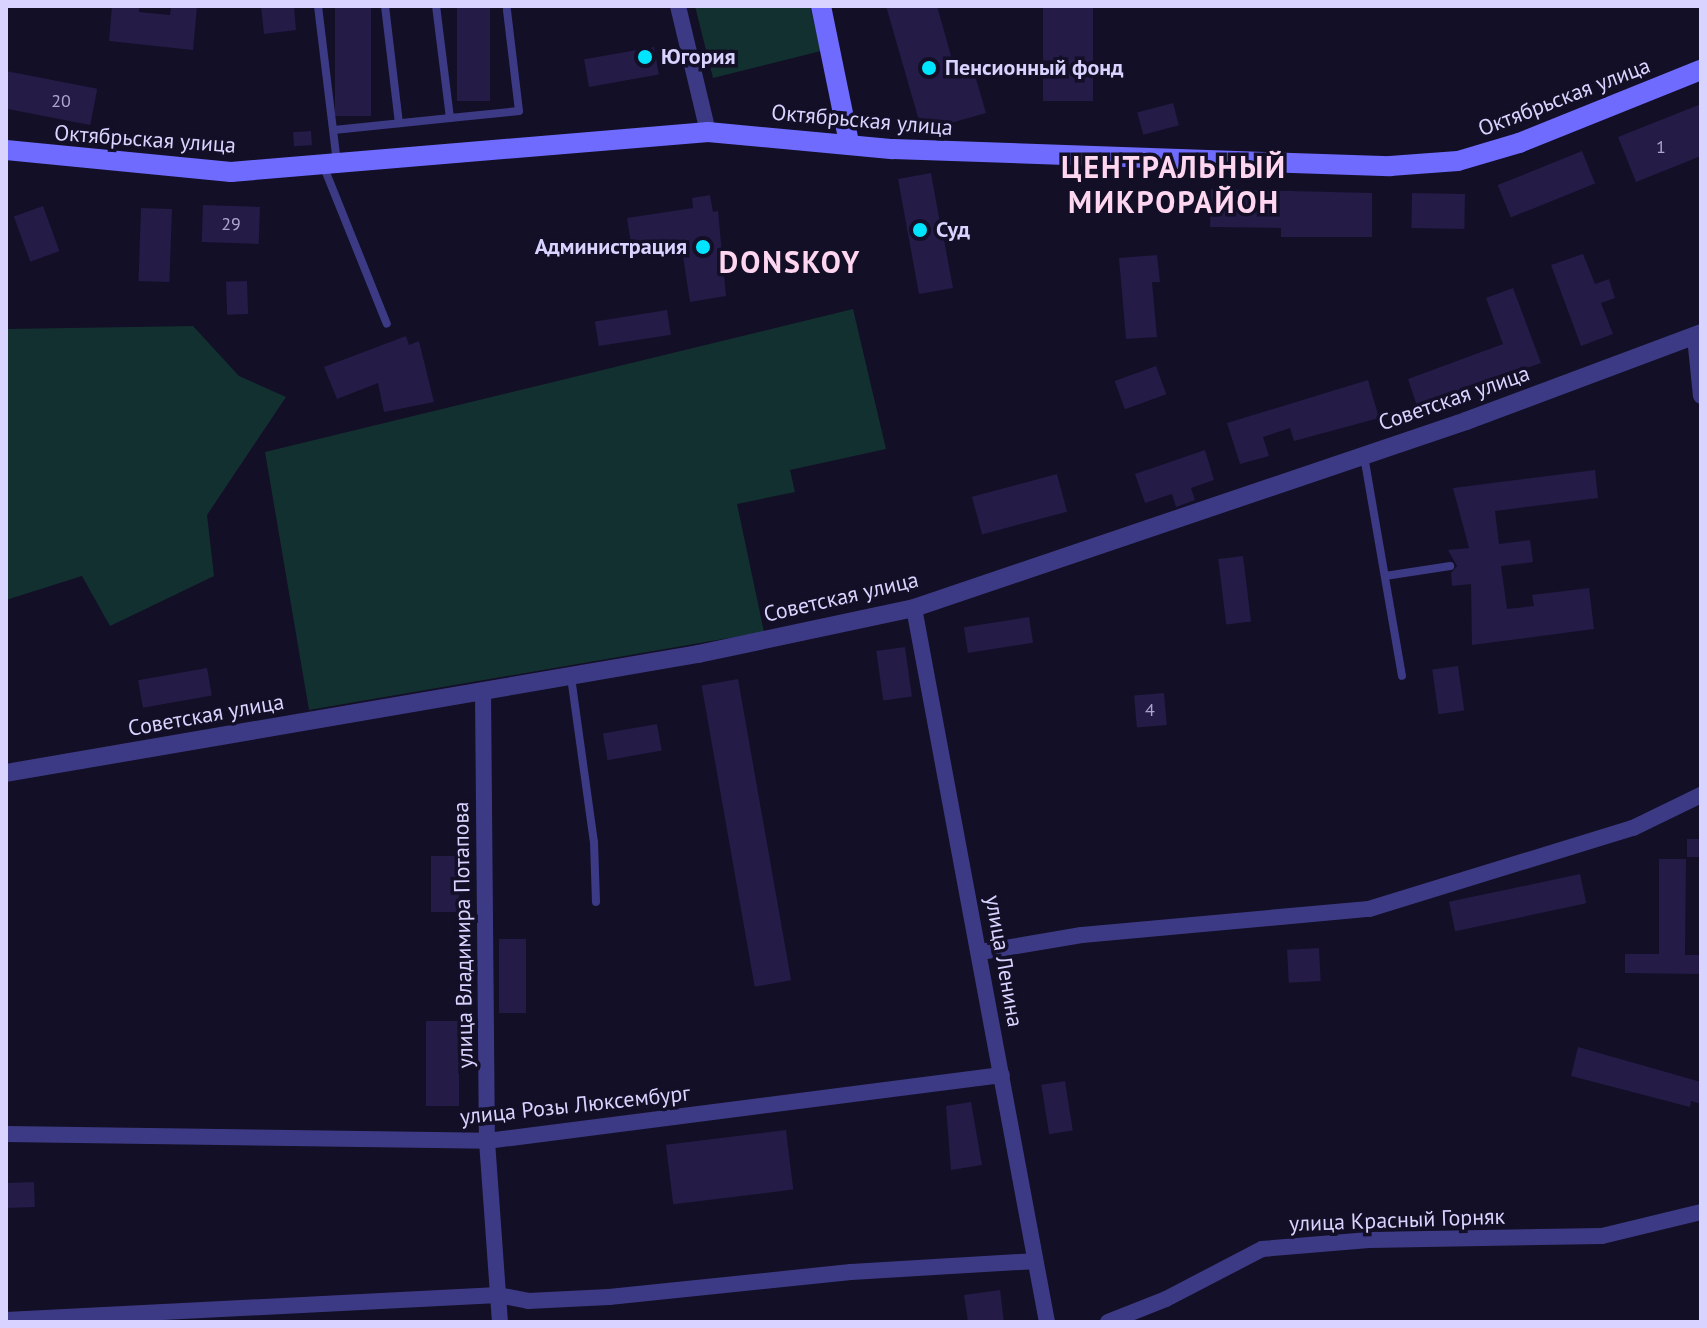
<!DOCTYPE html>
<meta charset="utf-8">
<style>
body{margin:0}
#map{position:relative;width:1707px;height:1328px;overflow:hidden;background:#130f26;font-family:"PT Sans",sans-serif}
div>[style]{position:absolute}
.green>*{inset:0;background:#12302f}
.building>*{inset:0;background:#241b47;transform-origin:0 0}
.service>*{height:8px;margin:-4px;padding:0 4px;transform-origin:4px;border-radius:4px;background:#3d3a85}
.minor>*{height:16px;margin:-8px;padding:0 8px;transform-origin:8px;border-radius:8px;background:#3d3a85}
.tertiary>*{height:18px;margin:-9px;padding:0 9px;transform-origin:9px;border-radius:9px;background:#3d3a85}
.secondary>*{height:20px;margin:-10px;padding:0 10px;transform-origin:10px;border-radius:10px;background:#6f6bff}
.dots>*{width:22px;height:22px;translate:-50% -50%;box-sizing:border-box;border:4px solid #130f26;border-radius:50%}
span{translate:-50% -50%;white-space:nowrap;text-align:center;line-height:1.15;-webkit-text-stroke:7px #130f26;paint-order:stroke}
.number-label{font-size:18px;color:#aca6d1}
.number-label span{-webkit-text-stroke-width:0}
.poi-label{font-size:22px;color:#d9d4ff;font-weight:700}
.left{translate:0 -50%;text-align:left}
.right{translate:-100% -50%;text-align:right}
.street-label{font-size:22px;color:#d9d4ff}
.district-label{font-size:30px;color:#ffd6f0;font-weight:700;letter-spacing:2px}
.frame{position:absolute;inset:0;border:8px solid #d9d4ff;pointer-events:none}
</style>
<div id="map">
<div class="green">
<i style="clip-path:polygon(695px 6px,810px 6px,821px 51px,713px 78px)"></i>
<i style="clip-path:polygon(853px 309px,886px 449px,790px 470px,795px 492px,737px 504px,764px 632px,309px 710px,265px 452px)"></i>
<i style="clip-path:polygon(193px 326px,239px 376px,286px 397px,207px 515px,214px 576px,110px 626px,82px 576px,6px 600px,6px 329px)"></i>
</div>
<div class="building">
<i style="clip-path:polygon(112px 6px,139px 6px,139px 12px,170px 15px,171px 6px,197px 6px,193px 50px,109px 41px)"></i>
<i style="clip-path:polygon(261px 6px,294px 6px,296px 30px,264px 34px)"></i>
<i style="left:335px;top:6px;width:36px;height:110px"></i>
<i style="left:457px;top:6px;width:33px;height:95px"></i>
<i style="clip-path:polygon(886px 6px,937px 6px,955px 70px,972px 65px,986px 113px,922px 131px)"></i>
<i style="left:1043px;top:6px;width:50px;height:95px"></i>
<i style="left:654px;top:47px;width:28px;height:71px;rotate:80deg"></i>
<i style="left:6px;top:71px;width:93px;height:37px;rotate:11deg"></i>
<i style="left:1173px;top:103px;width:23px;height:37px;rotate:75deg"></i>
<i style="clip-path:polygon(1701px 104px,1701px 156px,1636px 182px,1618px 137px)"></i>
<i style="left:311px;top:131px;width:14px;height:18px;rotate:86deg"></i>
<i style="left:1582px;top:151px;width:35px;height:91px;rotate:68deg"></i>
<i style="clip-path:polygon(931px 173px,940px 223px,952px 221px,955px 238px,944px 240px,953px 288px,919px 294px,898px 179px)"></i>
<i style="clip-path:polygon(1211px 189px,1372px 193px,1372px 237px,1281px 237px,1281px 228px,1210px 227px)"></i>
<i style="left:1412px;top:193px;width:53px;height:35px;rotate:1deg"></i>
<i style="clip-path:polygon(710px 195px,713px 212px,718px 211px,726px 296px,690px 302px,681px 243px,632px 250px,627px 218px,693px 208px,692px 198px)"></i>
<i style="left:203px;top:205px;width:57px;height:37px;rotate:2deg"></i>
<i style="left:43px;top:206px;width:48px;height:31px;rotate:70deg"></i>
<i style="left:141px;top:208px;width:31px;height:73px;rotate:2deg"></i>
<i style="clip-path:polygon(1583px 254px,1595px 284px,1609px 279px,1615px 298px,1601px 303px,1613px 334px,1581px 346px,1551px 265px)"></i>
<i style="clip-path:polygon(1157px 255px,1160px 282px,1152px 282px,1157px 337px,1126px 339px,1119px 258px)"></i>
<i style="left:247px;top:281px;width:33px;height:21px;rotate:88deg"></i>
<i style="clip-path:polygon(1513px 288px,1541px 363px,1417px 406px,1408px 379px,1503px 344px,1486px 298px)"></i>
<i style="left:667px;top:310px;width:25px;height:73px;rotate:81deg"></i>
<i style="clip-path:polygon(406px 336px,409px 345px,419px 341px,434px 402px,384px 412px,378px 383px,337px 399px,324px 367px)"></i>
<i style="left:1156px;top:366px;width:30px;height:44px;rotate:70deg"></i>
<i style="clip-path:polygon(1368px 380px,1379px 418px,1294px 441px,1290px 428px,1263px 437px,1269px 456px,1240px 464px,1227px 423px)"></i>
<i style="clip-path:polygon(1205px 450px,1214px 480px,1191px 488px,1195px 500px,1176px 507px,1172px 494px,1145px 503px,1135px 474px)"></i>
<i style="clip-path:polygon(1595px 470px,1598px 498px,1495px 511px,1499px 544px,1530px 540px,1533px 562px,1501px 566px,1507px 609px,1534px 606px,1532px 595px,1589px 588px,1594px 629px,1472px 645px,1471px 584px,1452px 586px,1451px 573px,1457px 566px,1448px 550px,1469px 548px,1453px 488px)"></i>
<i style="left:1057px;top:474px;width:39px;height:88px;rotate:75deg"></i>
<i style="left:1243px;top:556px;width:66px;height:25px;rotate:83deg"></i>
<i style="left:1029px;top:617px;width:26px;height:66px;rotate:81deg"></i>
<i style="left:905px;top:647px;width:50px;height:29px;rotate:82deg"></i>
<i style="left:1458px;top:666px;width:45px;height:26px;rotate:82deg"></i>
<i style="left:207px;top:668px;width:28px;height:70px;rotate:80deg"></i>
<i style="left:738px;top:679px;width:306px;height:37px;rotate:80deg"></i>
<i style="left:1164px;top:693px;width:32px;height:30px;rotate:85deg"></i>
<i style="left:657px;top:724px;width:27px;height:55px;rotate:80deg"></i>
<i style="left:1687px;top:839px;width:14px;height:18px"></i>
<i style="left:431px;top:856px;width:28px;height:56px"></i>
<i style="clip-path:polygon(1659px 859px,1686px 859px,1685px 955px,1701px 955px,1701px 974px,1625px 973px,1625px 954px,1659px 954px)"></i>
<i style="left:1580px;top:874px;width:30px;height:134px;rotate:78deg"></i>
<i style="left:499px;top:939px;width:27px;height:74px"></i>
<i style="left:1319px;top:948px;width:33px;height:32px;rotate:87deg"></i>
<i style="left:459px;top:1021px;width:85px;height:33px;rotate:90deg"></i>
<i style="clip-path:polygon(1578px 1047px,1701px 1082px,1701px 1104px,1691px 1101px,1690px 1107px,1571px 1076px)"></i>
<i style="left:1065px;top:1081px;width:50px;height:24px;rotate:81deg"></i>
<i style="clip-path:polygon(971px 1102px,982px 1165px,951px 1170px,946px 1106px)"></i>
<i style="left:786px;top:1130px;width:60px;height:121px;rotate:83deg"></i>
<i style="left:34px;top:1182px;width:25px;height:28px;rotate:88deg"></i>
<i style="clip-path:polygon(1000px 1290px,1004px 1322px,968px 1322px,964px 1295px)"></i>
</div>
<div class="service">
<i style="left:318px;top:6px;width:157px;rotate:83.1deg"></i>
<i style="left:385px;top:6px;width:118px;rotate:83.2deg"></i>
<i style="left:450px;top:118px;width:69px;rotate:-5.8deg"></i>
<i style="left:519px;top:111px;width:102px;rotate:-96.8deg"></i>
<i style="left:334px;top:130px;width:117px;rotate:-5.9deg"></i>
<i style="left:450px;top:118px;width:113px;rotate:-97.1deg"></i>
<i style="left:323px;top:165px;width:171px;rotate:68.1deg"></i>
<i style="left:1364px;top:456px;width:223px;rotate:80.2deg"></i>
<i style="left:1385px;top:576px;width:66px;rotate:-8.7deg"></i>
<i style="left:571px;top:677px;width:167px;rotate:82.1deg"></i>
<i style="left:594px;top:842px;width:60px;rotate:88.1deg"></i>
</div>
<div class="minor">
<i style="left:678px;top:6px;width:130px;rotate:76.6deg"></i>
<i style="left:1695px;top:337px;width:59px;rotate:84.2deg"></i>
<i style="left:914px;top:608px;width:726px;rotate:79.45deg"></i>
<i style="left:483px;top:692px;width:449px;rotate:89.5deg"></i>
<i style="left:487px;top:1141px;width:181px;rotate:85.9deg"></i>
<i style="left:981px;top:952px;width:102px;rotate:-9.6deg"></i>
<i style="left:1082px;top:935px;width:288px;rotate:-5.2deg"></i>
<i style="left:1369px;top:909px;width:276px;rotate:-17.1deg"></i>
<i style="left:1633px;top:828px;width:76px;rotate:-25.9deg"></i>
<i style="left:6px;top:1134px;width:481px;rotate:0.8deg"></i>
<i style="left:487px;top:1141px;width:519px;rotate:-7.3deg"></i>
<i style="left:6px;top:1320px;width:493px;rotate:-2.9deg"></i>
<i style="left:498px;top:1295px;width:31px;rotate:11deg"></i>
<i style="left:528px;top:1301px;width:81px;rotate:-2.8deg"></i>
<i style="left:609px;top:1297px;width:243px;rotate:-5.9deg"></i>
<i style="left:851px;top:1272px;width:183px;rotate:-3.4deg"></i>
<i style="left:1108px;top:1322px;width:62px;rotate:-21.6deg"></i>
<i style="left:1166px;top:1299px;width:108px;rotate:-27.5deg"></i>
<i style="left:1262px;top:1249px;width:107px;rotate:-4.8deg"></i>
<i style="left:1369px;top:1240px;width:233px;rotate:-1deg"></i>
<i style="left:1602px;top:1236px;width:102px;rotate:-13.6deg"></i>
</div>
<div class="tertiary">
<i style="left:6px;top:773px;width:702px;rotate:-9.76deg"></i>
<i style="left:698px;top:654px;width:221px;rotate:-12deg"></i>
<i style="left:914px;top:608px;width:583px;rotate:-18.71deg"></i>
<i style="left:1466px;top:421px;width:251px;rotate:-20.5deg"></i>
</div>
<div class="secondary">
<i style="left:821px;top:6px;width:140px;rotate:78.4deg"></i>
<i style="left:6px;top:150px;width:226px;rotate:5.6deg"></i>
<i style="left:231px;top:172px;width:479px;rotate:-4.8deg"></i>
<i style="left:708px;top:132px;width:186px;rotate:5.3deg"></i>
<i style="left:893px;top:149px;width:497px;rotate:2deg"></i>
<i style="left:1390px;top:166px;width:68px;rotate:-4.2deg"></i>
<i style="left:1458px;top:161px;width:64px;rotate:-16.4deg"></i>
<i style="left:1519px;top:143px;width:196px;rotate:-21.9deg"></i>
</div>
<div class="dots">
<i style="left:645px;top:57px;background:#00e5ff"></i>
<i style="left:929px;top:68px;background:#00e5ff"></i>
<i style="left:920px;top:230px;background:#00e5ff"></i>
<i style="left:703px;top:247px;background:#00e5ff"></i>
</div>
<div class="number-label">
<span style="left:61px;top:101px">20</span>
<span style="left:1661px;top:147px">1</span>
<span style="left:231px;top:224px">29</span>
<span style="left:1150px;top:710px">4</span>
</div>
<div class="poi-label">
<span class="left" style="left:661px;top:57px">Югория</span>
<span class="left" style="left:945px;top:68px">Пенсионный фонд</span>
<span class="left" style="left:936px;top:230px">Суд</span>
<span class="right" style="left:687px;top:247px">Администрация</span>
</div>
<div class="street-label">
<span style="left:1564px;top:97px;rotate:-21deg">Октябрьская улица</span>
<span style="left:862px;top:120px;rotate:5deg">Октябрьская улица</span>
<span style="left:145px;top:139px;rotate:4deg">Октябрьская улица</span>
<span style="left:1454px;top:398px;rotate:-19deg">Советская улица</span>
<span style="left:841px;top:597px;rotate:-13deg">Советская улица</span>
<span style="left:206px;top:715px;rotate:-10deg">Советская улица</span>
<span style="left:463px;top:935px;rotate:-91deg">улица Владимира Потапова</span>
<span style="left:1004px;top:961px;rotate:80deg">улица Ленина</span>
<span style="left:575px;top:1105px;rotate:-6deg">улица Розы Люксембург</span>
<span style="left:1397px;top:1220px;rotate:-2deg">улица Красный Горняк</span>
</div>
<div class="district-label">
<span style="left:1174px;top:184px">ЦЕНТРАЛЬНЫЙ<br>МИКРОРАЙОН</span>
<span style="left:790px;top:262px">DONSKOY</span>
</div>
<div class="frame"></div>
</div>
